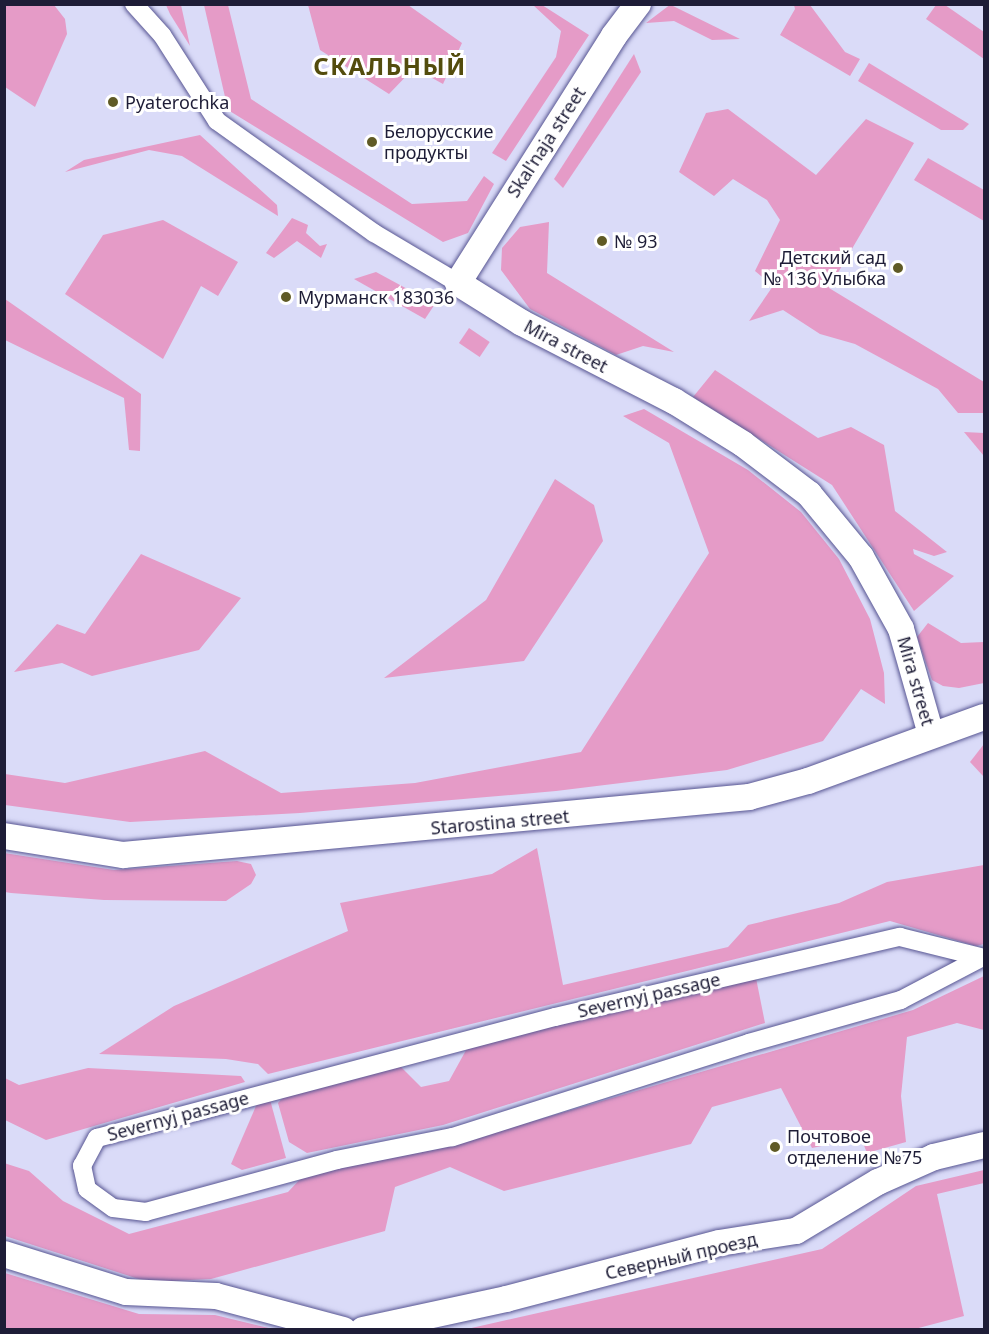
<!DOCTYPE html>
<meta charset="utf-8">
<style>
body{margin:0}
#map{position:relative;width:989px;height:1334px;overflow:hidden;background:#dadbf8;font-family:"Noto Sans",sans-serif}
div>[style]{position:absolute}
.green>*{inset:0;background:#e59bc7;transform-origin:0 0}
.roads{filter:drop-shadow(0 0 2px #575592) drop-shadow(0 0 2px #575592)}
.street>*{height:18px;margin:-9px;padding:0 9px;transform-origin:9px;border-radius:9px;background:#fff}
.secondary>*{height:26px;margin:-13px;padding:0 13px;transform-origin:13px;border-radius:13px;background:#fff}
.dots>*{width:16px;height:16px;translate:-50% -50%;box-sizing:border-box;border:3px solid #fff;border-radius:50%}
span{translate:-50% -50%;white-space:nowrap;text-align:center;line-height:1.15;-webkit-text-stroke:6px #fff;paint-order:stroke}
.poi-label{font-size:18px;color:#1e1d37}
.left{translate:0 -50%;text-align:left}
.right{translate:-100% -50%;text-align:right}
.street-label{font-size:18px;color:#1e1d37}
.district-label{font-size:24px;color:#534c0d;font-weight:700;letter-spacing:1.5px}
.frame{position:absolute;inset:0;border:6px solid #1e1d37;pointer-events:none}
</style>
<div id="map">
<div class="green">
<i style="clip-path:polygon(671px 4px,671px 5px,740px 39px,712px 40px,674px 21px,646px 23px)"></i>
<i style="clip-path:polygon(4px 5px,54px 5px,65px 19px,67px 34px,35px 107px,5px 87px)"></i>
<i style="clip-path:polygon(166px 5px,181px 5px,190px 46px,170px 14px)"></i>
<i style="clip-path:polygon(204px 5px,228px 5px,251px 99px,412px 204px,467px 201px,484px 176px,494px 184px,468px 233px,443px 242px,228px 110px)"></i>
<i style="clip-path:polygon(308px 5px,408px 5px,462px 43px,443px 84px,414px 68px,389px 94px,320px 50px)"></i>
<i style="clip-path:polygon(533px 5px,542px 5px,589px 35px,506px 161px,492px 153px,556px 57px,561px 31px)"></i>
<i style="clip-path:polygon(794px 5px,810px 5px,845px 52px,860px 59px,850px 76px,780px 35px,795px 9px)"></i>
<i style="clip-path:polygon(936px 5px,945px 5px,984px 32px,984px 59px,926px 19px)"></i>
<i style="clip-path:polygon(634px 54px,641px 72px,563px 188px,554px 179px)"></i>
<i style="clip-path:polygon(869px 63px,969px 124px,963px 130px,941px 130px,858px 81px)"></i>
<i style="clip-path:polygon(728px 109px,816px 175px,866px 119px,914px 143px,829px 288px,984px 382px,984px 413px,958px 413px,938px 389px,855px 344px,820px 334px,783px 310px,749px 321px,773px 286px,755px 271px,780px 220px,767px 200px,733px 179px,714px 196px,679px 172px,706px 113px)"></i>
<i style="clip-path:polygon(200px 135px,277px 205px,278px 216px,182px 156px,149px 150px,65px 172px,84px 160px)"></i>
<i style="clip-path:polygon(928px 158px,984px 190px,984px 221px,914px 180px)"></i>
<i style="clip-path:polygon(292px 218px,308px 225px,306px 233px,320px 246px,327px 244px,321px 258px,297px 241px,274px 258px,266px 253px)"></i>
<i style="clip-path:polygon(163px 220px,238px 262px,218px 296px,201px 286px,163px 359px,65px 294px,103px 235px)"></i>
<i style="clip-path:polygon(549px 222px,547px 273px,674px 352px,643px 346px,616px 355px,530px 309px,501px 270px,502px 248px,520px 227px)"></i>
<i style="clip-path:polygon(376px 272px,435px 304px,425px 319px,354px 279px)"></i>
<i style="clip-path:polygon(5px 299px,141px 394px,140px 451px,129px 450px,124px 398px,5px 340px)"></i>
<i style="left:469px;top:328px;width:25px;height:18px;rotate:34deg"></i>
<i style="clip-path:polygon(715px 370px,818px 438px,851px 427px,884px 445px,895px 511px,947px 552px,934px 556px,913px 549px,914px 554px,954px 576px,914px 611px,832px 485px,693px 397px)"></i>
<i style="clip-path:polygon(644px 409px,748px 470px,801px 512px,839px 559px,870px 619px,884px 673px,885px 704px,861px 689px,823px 741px,727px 770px,556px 791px,300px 813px,130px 822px,5px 805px,5px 774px,65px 783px,205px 751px,281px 793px,415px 783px,581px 752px,709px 553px,669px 443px,623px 416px)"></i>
<i style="clip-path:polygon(964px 432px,984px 433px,984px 456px)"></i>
<i style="clip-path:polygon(555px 479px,594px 505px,603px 541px,524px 661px,384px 678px,486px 600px)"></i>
<i style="clip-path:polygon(141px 554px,241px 598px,199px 650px,92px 676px,62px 663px,14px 672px,57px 624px,85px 634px)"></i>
<i style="clip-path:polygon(928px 623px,961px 643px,984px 642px,984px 683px,959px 688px,943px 686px,932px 680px,917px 637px)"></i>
<i style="clip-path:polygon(984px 744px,984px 777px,970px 762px)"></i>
<i style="clip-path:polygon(537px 848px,563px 985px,728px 947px,748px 925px,839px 903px,887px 882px,984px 865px,984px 944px,976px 946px,890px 921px,268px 1074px,258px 1064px,226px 1059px,99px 1054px,174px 1006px,348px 931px,340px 903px,492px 874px)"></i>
<i style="clip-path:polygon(4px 853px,114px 870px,237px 861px,251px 864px,256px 875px,251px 884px,226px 901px,104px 900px,11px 893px,5px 892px)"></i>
<i style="clip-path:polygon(755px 973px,765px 1023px,443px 1125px,307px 1153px,289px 1142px,278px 1103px,287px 1093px,395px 1061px,421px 1087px,449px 1081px,470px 1043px)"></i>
<i style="clip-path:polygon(984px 976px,984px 1030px,957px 1023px,907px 1037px,901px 1096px,906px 1142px,867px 1153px,861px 1138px,812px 1148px,781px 1088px,712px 1107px,691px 1144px,504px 1191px,450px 1167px,395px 1187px,385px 1231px,211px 1279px,148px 1282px,5px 1236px,4px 1163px,29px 1171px,63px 1201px,129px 1234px,288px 1192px,304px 1175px,438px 1149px,913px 1010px)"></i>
<i style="clip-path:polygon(88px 1068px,241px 1076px,245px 1082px,46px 1140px,5px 1120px,5px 1078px,19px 1085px)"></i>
<i style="clip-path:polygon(269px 1096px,286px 1158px,242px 1170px,231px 1164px,259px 1099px)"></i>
<i style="clip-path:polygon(984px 1170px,984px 1183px,937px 1194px,964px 1316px,911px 1330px,467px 1329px,822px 1249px,916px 1186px)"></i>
<i style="clip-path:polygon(5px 1273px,139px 1314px,215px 1315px,273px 1329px,5px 1329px)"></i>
</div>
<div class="roads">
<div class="street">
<i style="left:134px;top:4px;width:42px;rotate:47.9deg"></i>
<i style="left:162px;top:35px;width:102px;rotate:57.4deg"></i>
<i style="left:217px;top:121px;width:193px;rotate:35.5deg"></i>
<i style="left:374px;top:233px;width:98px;rotate:30.8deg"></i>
<i style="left:979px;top:959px;width:88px;rotate:152.3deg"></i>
<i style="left:901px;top:1000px;width:158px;rotate:164.2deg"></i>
<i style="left:749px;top:1043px;width:312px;rotate:162.4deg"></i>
<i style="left:452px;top:1137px;width:117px;rotate:168.7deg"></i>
<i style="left:337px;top:1160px;width:198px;rotate:164.8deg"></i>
<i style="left:146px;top:1212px;width:33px;rotate:-173deg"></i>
<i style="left:113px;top:1208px;width:32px;rotate:-144deg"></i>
<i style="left:87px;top:1189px;width:24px;rotate:-102deg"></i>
<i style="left:82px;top:1166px;width:32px;rotate:-62deg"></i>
<i style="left:97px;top:1138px;width:474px;rotate:-14.8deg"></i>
<i style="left:555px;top:1017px;width:354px;rotate:-13.1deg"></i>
<i style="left:900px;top:937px;width:87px;rotate:14deg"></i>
</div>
<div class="secondary">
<i style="left:638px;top:4px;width:40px;rotate:127deg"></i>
<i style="left:614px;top:36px;width:292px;rotate:122.3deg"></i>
<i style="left:458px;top:283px;width:75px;rotate:32deg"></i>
<i style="left:522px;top:323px;width:171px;rotate:27.2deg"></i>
<i style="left:674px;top:401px;width:81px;rotate:31.9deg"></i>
<i style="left:743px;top:444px;width:83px;rotate:37.1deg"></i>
<i style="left:809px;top:494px;width:82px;rotate:50.5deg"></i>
<i style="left:861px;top:557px;width:82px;rotate:60.9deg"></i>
<i style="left:901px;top:629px;width:109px;rotate:74.1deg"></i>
<i style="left:4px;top:836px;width:121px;rotate:9.1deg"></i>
<i style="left:123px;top:855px;width:629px;rotate:-5.29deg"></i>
<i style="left:749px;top:797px;width:61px;rotate:-15.2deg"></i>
<i style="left:808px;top:781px;width:187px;rotate:-20deg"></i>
<i style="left:4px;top:1254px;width:128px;rotate:17.3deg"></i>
<i style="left:126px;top:1292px;width:90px;rotate:2.5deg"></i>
<i style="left:216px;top:1296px;width:132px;rotate:14.9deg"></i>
<i style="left:363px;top:1330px;width:146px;rotate:-12.2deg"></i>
<i style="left:506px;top:1299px;width:220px;rotate:-14.7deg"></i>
<i style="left:719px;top:1243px;width:78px;rotate:-8.9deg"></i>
<i style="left:796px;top:1231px;width:96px;rotate:-30.9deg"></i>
<i style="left:878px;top:1182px;width:61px;rotate:-24.1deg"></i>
<i style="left:934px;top:1157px;width:51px;rotate:-13.5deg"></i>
</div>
</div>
<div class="dots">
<i style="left:113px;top:102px;background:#5f5a26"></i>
<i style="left:372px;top:142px;background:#5f5a26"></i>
<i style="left:602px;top:241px;background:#5f5a26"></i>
<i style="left:898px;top:268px;background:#5f5a26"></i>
<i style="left:286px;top:297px;background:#5f5a26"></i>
<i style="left:775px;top:1147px;background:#5f5a26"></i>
</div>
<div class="poi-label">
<span class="left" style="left:125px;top:102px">Pyaterochka</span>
<span class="left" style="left:384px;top:142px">Белорусские<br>продукты</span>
<span class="left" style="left:614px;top:241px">№ 93</span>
<span class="right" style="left:886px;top:268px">Детский сад<br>№ 136 Улыбка</span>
<span class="left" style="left:298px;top:297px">Мурманск 183036</span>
<span class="left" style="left:787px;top:1147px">Почтовое<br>отделение №75</span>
</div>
<div class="street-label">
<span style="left:546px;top:142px;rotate:-57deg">Skal'naja street</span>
<span style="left:566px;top:346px;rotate:28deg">Mira street</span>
<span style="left:916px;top:681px;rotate:74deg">Mira street</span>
<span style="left:500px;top:822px;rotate:-5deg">Starostina street</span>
<span style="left:649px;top:995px;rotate:-13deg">Severnyj passage</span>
<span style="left:178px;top:1116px;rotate:-15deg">Severnyj passage</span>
<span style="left:681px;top:1256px;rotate:-13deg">Северный проезд</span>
</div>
<div class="district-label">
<span style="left:390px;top:66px">СКАЛЬНЫЙ</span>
</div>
<div class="frame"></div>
</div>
